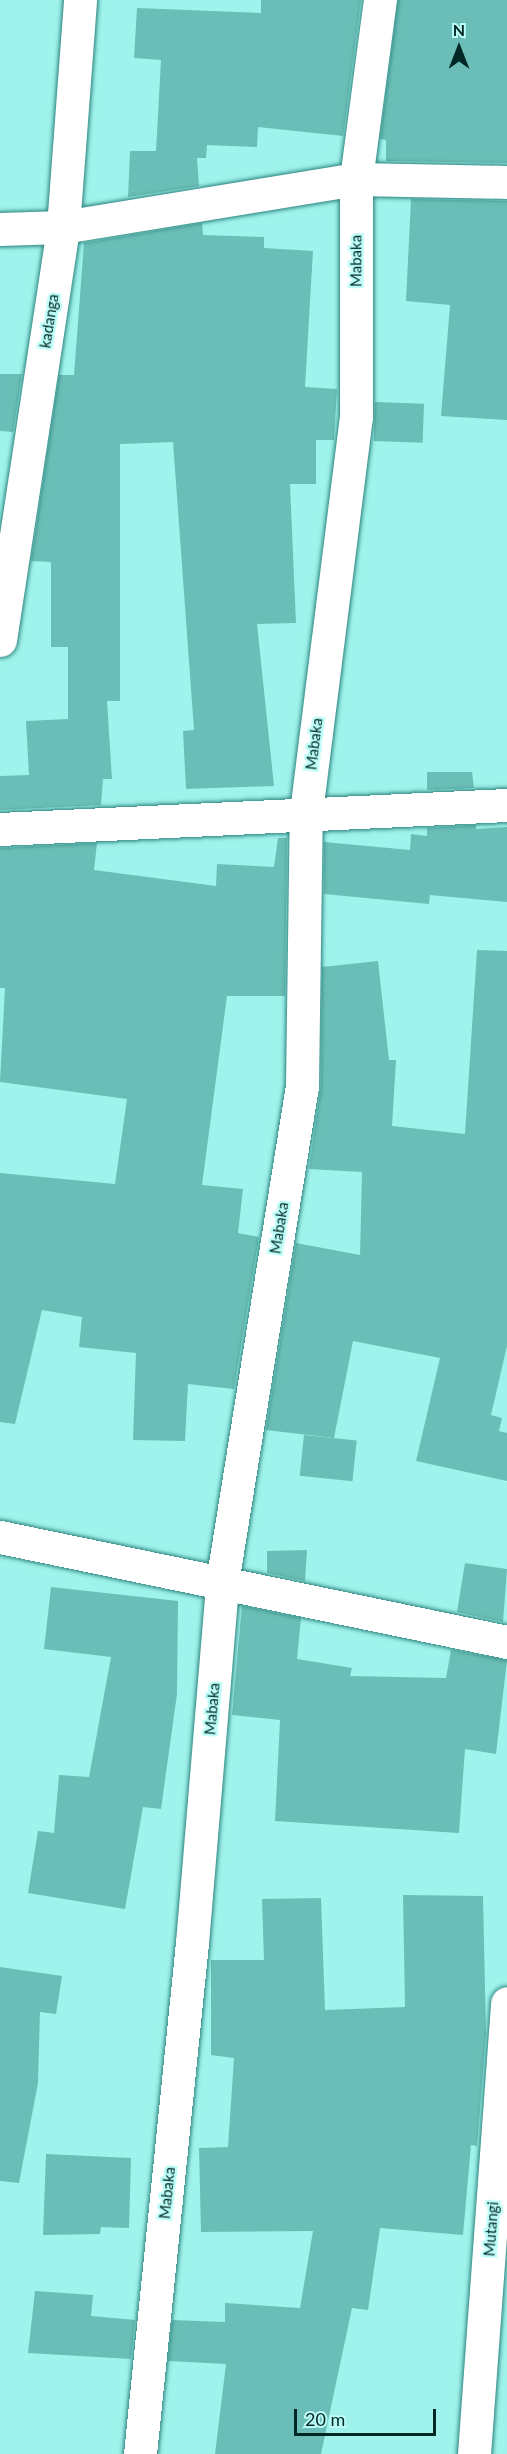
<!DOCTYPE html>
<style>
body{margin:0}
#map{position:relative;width:507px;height:2454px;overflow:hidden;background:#9ff3ec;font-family:Lato,sans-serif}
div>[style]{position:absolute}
.building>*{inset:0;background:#6bbeb7;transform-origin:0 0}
.roads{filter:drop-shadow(0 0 2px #2d847f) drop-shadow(0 0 2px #2d847f)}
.minor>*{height:33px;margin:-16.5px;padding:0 16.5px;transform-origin:16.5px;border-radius:16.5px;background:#fff}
span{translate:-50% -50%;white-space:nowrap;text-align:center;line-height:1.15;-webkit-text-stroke:5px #bcfdf7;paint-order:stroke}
.street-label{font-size:15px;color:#022826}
.north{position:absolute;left:429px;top:18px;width:60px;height:60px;-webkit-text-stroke:4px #bcfdf7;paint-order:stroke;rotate:0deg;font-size:16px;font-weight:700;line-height:24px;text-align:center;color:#022826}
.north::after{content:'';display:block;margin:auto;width:21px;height:27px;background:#022826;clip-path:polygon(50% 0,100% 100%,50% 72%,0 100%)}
.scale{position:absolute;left:294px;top:2409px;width:142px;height:27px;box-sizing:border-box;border:3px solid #022826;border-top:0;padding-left:8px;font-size:18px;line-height:21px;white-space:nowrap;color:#022826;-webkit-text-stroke:4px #bcfdf7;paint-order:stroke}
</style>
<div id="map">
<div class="building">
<i style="clip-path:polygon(261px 0,361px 0,343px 136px,258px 127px,257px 147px,207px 145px,206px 158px,197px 158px,199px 186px,128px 197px,130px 151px,156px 151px,161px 60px,134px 58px,137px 8px,261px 13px)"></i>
<i style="clip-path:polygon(398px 0,507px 0,507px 163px,386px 161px,386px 140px,380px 139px)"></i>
<i style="clip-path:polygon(411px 199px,507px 201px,507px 420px,441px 416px,450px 305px,406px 301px)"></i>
<i style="clip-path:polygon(202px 223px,203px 235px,264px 237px,264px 248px,313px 251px,305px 387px,337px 389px,334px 440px,316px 440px,316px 484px,290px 484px,296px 623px,257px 624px,274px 786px,186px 789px,183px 731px,194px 730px,173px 442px,120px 444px,120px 701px,107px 701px,112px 779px,103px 779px,101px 805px,0 810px,0 776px,29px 775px,26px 721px,68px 719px,68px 647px,51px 647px,51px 562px,31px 561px,59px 375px,74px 375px,84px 243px)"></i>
<i style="clip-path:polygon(0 374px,22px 374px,13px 432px,0 431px)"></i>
<i style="left:375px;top:402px;width:49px;height:39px;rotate:2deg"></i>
<i style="clip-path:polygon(427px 772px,472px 772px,474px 788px,427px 790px)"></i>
<i style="clip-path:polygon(476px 825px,476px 829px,507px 827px,507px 902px,430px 895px,429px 904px,324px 894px,324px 842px,410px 850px,411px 834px,427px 836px,427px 828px)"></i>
<i style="clip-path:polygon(278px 838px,287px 838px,285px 996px,227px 996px,202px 1185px,243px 1189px,238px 1233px,259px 1237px,234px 1389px,188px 1384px,185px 1441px,133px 1440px,136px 1353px,79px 1347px,82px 1317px,42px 1310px,15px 1424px,0 1422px,0 1173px,115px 1184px,127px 1099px,0 1082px,5px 988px,0 988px,0 848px,97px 843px,94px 870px,216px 886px,217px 864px,274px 867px)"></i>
<i style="clip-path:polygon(477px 950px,507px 951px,507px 1346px,491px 1415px,502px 1418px,499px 1431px,507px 1433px,507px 1481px,416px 1461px,440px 1358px,353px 1341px,334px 1438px,266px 1430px,296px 1243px,360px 1255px,362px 1172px,309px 1169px,321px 1086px,322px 967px,378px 961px,389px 1060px,396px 1060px,392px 1126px,465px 1134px)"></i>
<i style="left:304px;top:1435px;width:53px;height:41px;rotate:6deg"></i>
<i style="clip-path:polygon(307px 1550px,305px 1581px,267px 1573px,267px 1551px)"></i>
<i style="clip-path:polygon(465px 1563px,507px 1569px,503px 1622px,457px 1612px)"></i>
<i style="clip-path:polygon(51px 1587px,178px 1601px,177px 1694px,161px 1809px,143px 1807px,125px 1909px,28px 1893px,38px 1831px,54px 1833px,59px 1775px,89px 1777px,111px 1657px,44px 1649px)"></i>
<i style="clip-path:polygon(242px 1606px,301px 1618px,297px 1659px,352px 1668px,350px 1676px,446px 1678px,451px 1650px,507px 1660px,496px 1754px,465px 1749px,459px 1833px,275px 1821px,280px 1720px,232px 1715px)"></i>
<i style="clip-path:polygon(403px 1895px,483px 1896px,486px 2034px,477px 2146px,471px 2145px,463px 2235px,380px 2228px,368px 2310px,352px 2308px,321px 2454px,215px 2454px,226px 2364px,168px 2361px,172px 2320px,225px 2322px,225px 2303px,300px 2308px,313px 2231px,201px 2232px,199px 2148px,228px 2147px,234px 2058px,211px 2055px,211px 1960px,264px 1960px,262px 1899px,321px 1898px,325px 2010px,405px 2007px)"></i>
<i style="clip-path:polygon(0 1967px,62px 1976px,56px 2014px,40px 2012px,38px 2083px,19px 2183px,0 2181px)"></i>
<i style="clip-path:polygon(46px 2154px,131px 2158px,129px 2228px,101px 2227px,100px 2234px,43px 2235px)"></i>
<i style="clip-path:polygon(35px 2291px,93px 2295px,91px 2316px,135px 2320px,131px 2359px,28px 2353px)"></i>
</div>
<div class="roads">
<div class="minor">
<i style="left:0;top:229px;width:63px;rotate:-1.8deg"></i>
<i style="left:63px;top:227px;width:297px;rotate:-9.3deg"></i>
<i style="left:356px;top:179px;width:151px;rotate:1.1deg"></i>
<i style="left:0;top:640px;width:418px;rotate:-81.3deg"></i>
<i style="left:63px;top:227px;width:228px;rotate:-85.7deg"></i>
<i style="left:0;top:829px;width:508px;rotate:-2.71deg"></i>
<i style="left:0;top:1537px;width:518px;rotate:11.7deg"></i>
<i style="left:140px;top:2454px;width:514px;rotate:-84.19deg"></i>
<i style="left:192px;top:1943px;width:361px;rotate:-85.2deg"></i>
<i style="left:222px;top:1583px;width:503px;rotate:-80.86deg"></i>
<i style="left:302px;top:1086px;width:274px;rotate:-89.2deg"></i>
<i style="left:306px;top:812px;width:398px;rotate:-82.8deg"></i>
<i style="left:356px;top:417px;width:238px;rotate:-90deg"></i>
<i style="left:356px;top:179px;width:181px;rotate:-82.4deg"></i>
<i style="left:474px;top:2454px;width:452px;rotate:-85.8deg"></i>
</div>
</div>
<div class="street-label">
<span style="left:356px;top:261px;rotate:-90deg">Mabaka</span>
<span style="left:49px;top:321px;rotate:-81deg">kadanga</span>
<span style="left:314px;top:744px;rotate:-83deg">Mabaka</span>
<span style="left:279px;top:1228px;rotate:-81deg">Mabaka</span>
<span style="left:212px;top:1709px;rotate:-85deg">Mabaka</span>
<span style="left:167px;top:2193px;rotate:-84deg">Mabaka</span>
<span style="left:491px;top:2229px;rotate:-86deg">Mutangi</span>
</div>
<div class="north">N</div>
<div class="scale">20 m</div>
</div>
